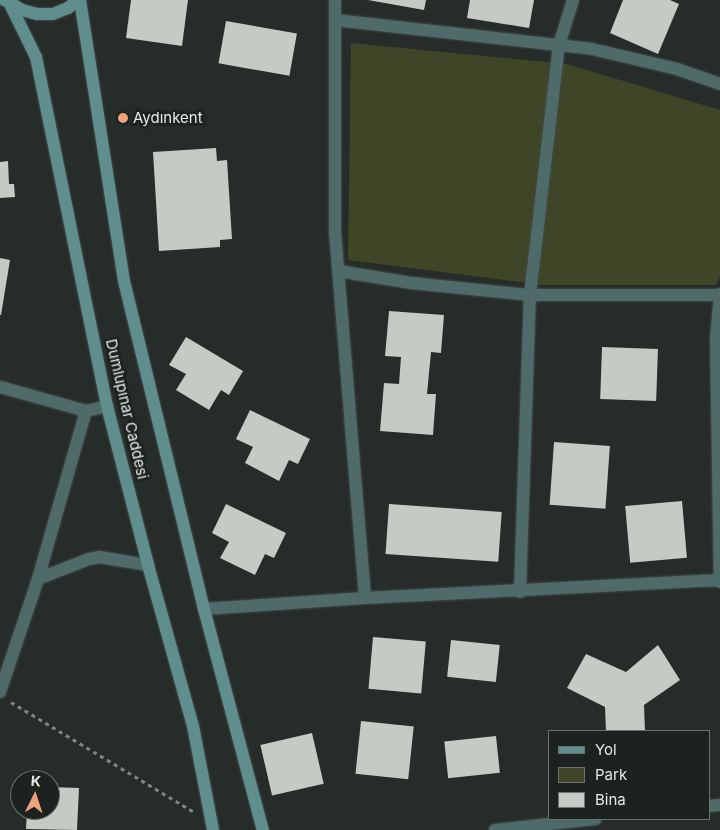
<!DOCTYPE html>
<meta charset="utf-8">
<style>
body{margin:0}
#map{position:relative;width:720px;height:830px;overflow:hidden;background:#252c29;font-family:Inter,sans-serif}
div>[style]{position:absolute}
.green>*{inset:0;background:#3f4628}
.building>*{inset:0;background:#c5cbc4;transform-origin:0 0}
.path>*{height:3px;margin-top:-1.5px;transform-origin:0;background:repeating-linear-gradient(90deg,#808683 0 4px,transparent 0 8px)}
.roads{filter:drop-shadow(0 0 1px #444a47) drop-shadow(0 0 1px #444a47)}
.street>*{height:12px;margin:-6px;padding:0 6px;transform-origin:6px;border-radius:6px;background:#4e6a69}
.secondary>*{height:12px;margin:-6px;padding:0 6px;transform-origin:6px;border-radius:6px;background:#608e8c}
.dots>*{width:14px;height:14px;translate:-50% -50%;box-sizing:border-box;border:2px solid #1b221f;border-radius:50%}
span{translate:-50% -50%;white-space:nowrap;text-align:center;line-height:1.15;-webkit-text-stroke:5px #1b221f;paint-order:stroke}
.poi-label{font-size:15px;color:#e4e8e6}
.left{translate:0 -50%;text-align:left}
.street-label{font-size:15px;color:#e4e8e6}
.legend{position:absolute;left:548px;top:730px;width:162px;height:90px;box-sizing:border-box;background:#1b221f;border:1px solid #6b716f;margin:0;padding:6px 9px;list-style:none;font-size:15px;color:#e4e8e6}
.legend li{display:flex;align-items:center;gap:10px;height:25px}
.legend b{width:25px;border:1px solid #6b716f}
.north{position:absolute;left:10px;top:770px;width:50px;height:50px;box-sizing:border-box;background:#1b221f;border:1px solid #6b716f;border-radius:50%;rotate:4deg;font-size:14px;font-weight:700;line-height:20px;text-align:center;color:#e4e8e6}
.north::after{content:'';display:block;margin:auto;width:18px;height:22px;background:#f1a27b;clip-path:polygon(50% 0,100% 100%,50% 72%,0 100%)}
</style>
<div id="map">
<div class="green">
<i style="clip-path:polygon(351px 43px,567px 64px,720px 110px,720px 277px,716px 285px,543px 285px,348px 260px)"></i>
</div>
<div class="building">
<i style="clip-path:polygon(131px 0,188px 0,182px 46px,126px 38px)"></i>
<i style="clip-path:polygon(368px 0,426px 0,424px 10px)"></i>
<i style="clip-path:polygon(470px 0,534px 0,529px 28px,467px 18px)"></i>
<i style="clip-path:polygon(623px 0,670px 0,679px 4px,658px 54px,610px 33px)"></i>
<i style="left:226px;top:21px;width:72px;height:43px;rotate:10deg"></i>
<i style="clip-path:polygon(216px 148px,217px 161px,227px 160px,232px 239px,220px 240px,220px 247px,159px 251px,153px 152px)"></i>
<i style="clip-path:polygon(8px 161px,9px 184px,14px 184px,15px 197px,0 198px,0 162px)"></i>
<i style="clip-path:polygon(0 258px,10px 260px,1px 315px,0 315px)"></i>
<i style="clip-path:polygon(389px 311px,444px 315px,441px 353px,431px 352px,427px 394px,436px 394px,433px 435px,380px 431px,384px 383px,399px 384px,401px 357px,385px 356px)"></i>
<i style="clip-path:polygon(186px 337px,243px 371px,229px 395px,221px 390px,209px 410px,176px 390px,186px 374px,169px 365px)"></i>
<i style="left:602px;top:347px;width:56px;height:52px;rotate:2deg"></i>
<i style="clip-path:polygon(250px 410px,310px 439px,298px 464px,289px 460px,279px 481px,245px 463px,253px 447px,236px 439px)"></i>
<i style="left:554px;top:442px;width:56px;height:63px;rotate:4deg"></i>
<i style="left:682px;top:501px;width:57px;height:57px;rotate:85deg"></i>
<i style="clip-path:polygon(226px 504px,286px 533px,274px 558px,265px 554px,255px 575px,220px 558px,229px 542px,212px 533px)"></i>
<i style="left:389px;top:504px;width:113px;height:50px;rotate:4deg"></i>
<i style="left:373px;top:637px;width:53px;height:52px;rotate:5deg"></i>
<i style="left:451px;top:640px;width:49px;height:37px;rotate:6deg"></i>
<i style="clip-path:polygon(658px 645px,680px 680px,644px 705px,645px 731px,606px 731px,605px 707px,567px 688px,586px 654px,626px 672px)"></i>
<i style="left:361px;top:721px;width:53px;height:53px;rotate:6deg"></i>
<i style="left:312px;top:733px;width:52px;height:53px;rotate:77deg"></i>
<i style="left:496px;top:736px;width:37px;height:52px;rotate:84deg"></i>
<i style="clip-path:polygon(50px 787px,79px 788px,77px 830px,26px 829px,27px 810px,50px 810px)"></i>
</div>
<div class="path">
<i style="left:11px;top:702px;width:214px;rotate:31deg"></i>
</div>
<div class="roads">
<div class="street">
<i style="left:335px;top:0;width:232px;rotate:90deg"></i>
<i style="left:335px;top:232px;width:367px;rotate:85.3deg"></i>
<i style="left:335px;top:20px;width:259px;rotate:6.4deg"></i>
<i style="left:592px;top:49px;width:87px;rotate:13.2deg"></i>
<i style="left:677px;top:69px;width:46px;rotate:19.2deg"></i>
<i style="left:338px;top:271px;width:74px;rotate:9.3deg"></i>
<i style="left:411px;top:283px;width:120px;rotate:5.8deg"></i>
<i style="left:530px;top:295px;width:190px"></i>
<i style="left:720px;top:294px;width:45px;rotate:95.1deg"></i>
<i style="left:716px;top:339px;width:243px;rotate:89.1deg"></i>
<i style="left:0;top:387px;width:89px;rotate:15.6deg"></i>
<i style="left:38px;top:579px;width:55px;rotate:-21.4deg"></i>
<i style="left:89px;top:559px;width:10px;rotate:-11deg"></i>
<i style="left:99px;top:557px;width:50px;rotate:9.3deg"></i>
<i style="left:520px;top:592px;width:297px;rotate:-88.1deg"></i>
<i style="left:530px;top:295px;width:252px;rotate:-83.4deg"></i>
<i style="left:559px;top:45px;width:47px;rotate:-72.7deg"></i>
<i style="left:204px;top:609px;width:161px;rotate:-3.9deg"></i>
<i style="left:365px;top:598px;width:355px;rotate:-2.9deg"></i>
<i style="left:0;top:692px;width:119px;rotate:-71.4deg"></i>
<i style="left:38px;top:579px;width:175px;rotate:-74.1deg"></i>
<i style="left:86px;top:411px;width:22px;rotate:-13deg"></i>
<i style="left:709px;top:806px;width:11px;rotate:-5deg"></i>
<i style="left:495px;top:830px;width:101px;rotate:-6.3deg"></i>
</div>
<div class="secondary">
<i style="left:4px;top:0;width:5px;rotate:22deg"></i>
<i style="left:9px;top:2px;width:61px;rotate:63.9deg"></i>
<i style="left:36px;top:57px;width:356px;rotate:78.5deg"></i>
<i style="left:107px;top:406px;width:164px;rotate:75.5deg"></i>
<i style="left:148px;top:565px;width:167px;rotate:74.4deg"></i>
<i style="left:193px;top:726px;width:106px;rotate:79.1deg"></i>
<i style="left:80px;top:0;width:284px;rotate:81.1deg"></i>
<i style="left:124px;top:281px;width:338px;rotate:76.3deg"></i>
<i style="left:204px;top:609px;width:229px;rotate:75.1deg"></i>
<i style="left:9px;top:2px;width:15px;rotate:32deg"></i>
<i style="left:22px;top:10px;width:16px;rotate:15deg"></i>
<i style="left:37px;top:14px;width:16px"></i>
<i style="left:53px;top:14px;width:16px;rotate:-22deg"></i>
<i style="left:68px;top:8px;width:13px;rotate:-39deg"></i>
</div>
</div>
<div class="dots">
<i style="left:123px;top:118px;background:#f1a27b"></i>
</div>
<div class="poi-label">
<span class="left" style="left:133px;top:118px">Aydınkent</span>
</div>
<div class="street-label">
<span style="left:127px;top:409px;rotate:77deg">Dumlupınar Caddesi</span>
</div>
<ul class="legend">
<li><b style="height:6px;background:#608e8c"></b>Yol</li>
<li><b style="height:14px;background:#3f4628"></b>Park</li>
<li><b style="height:14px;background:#c5cbc4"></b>Bina</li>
</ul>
<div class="north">K</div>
</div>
